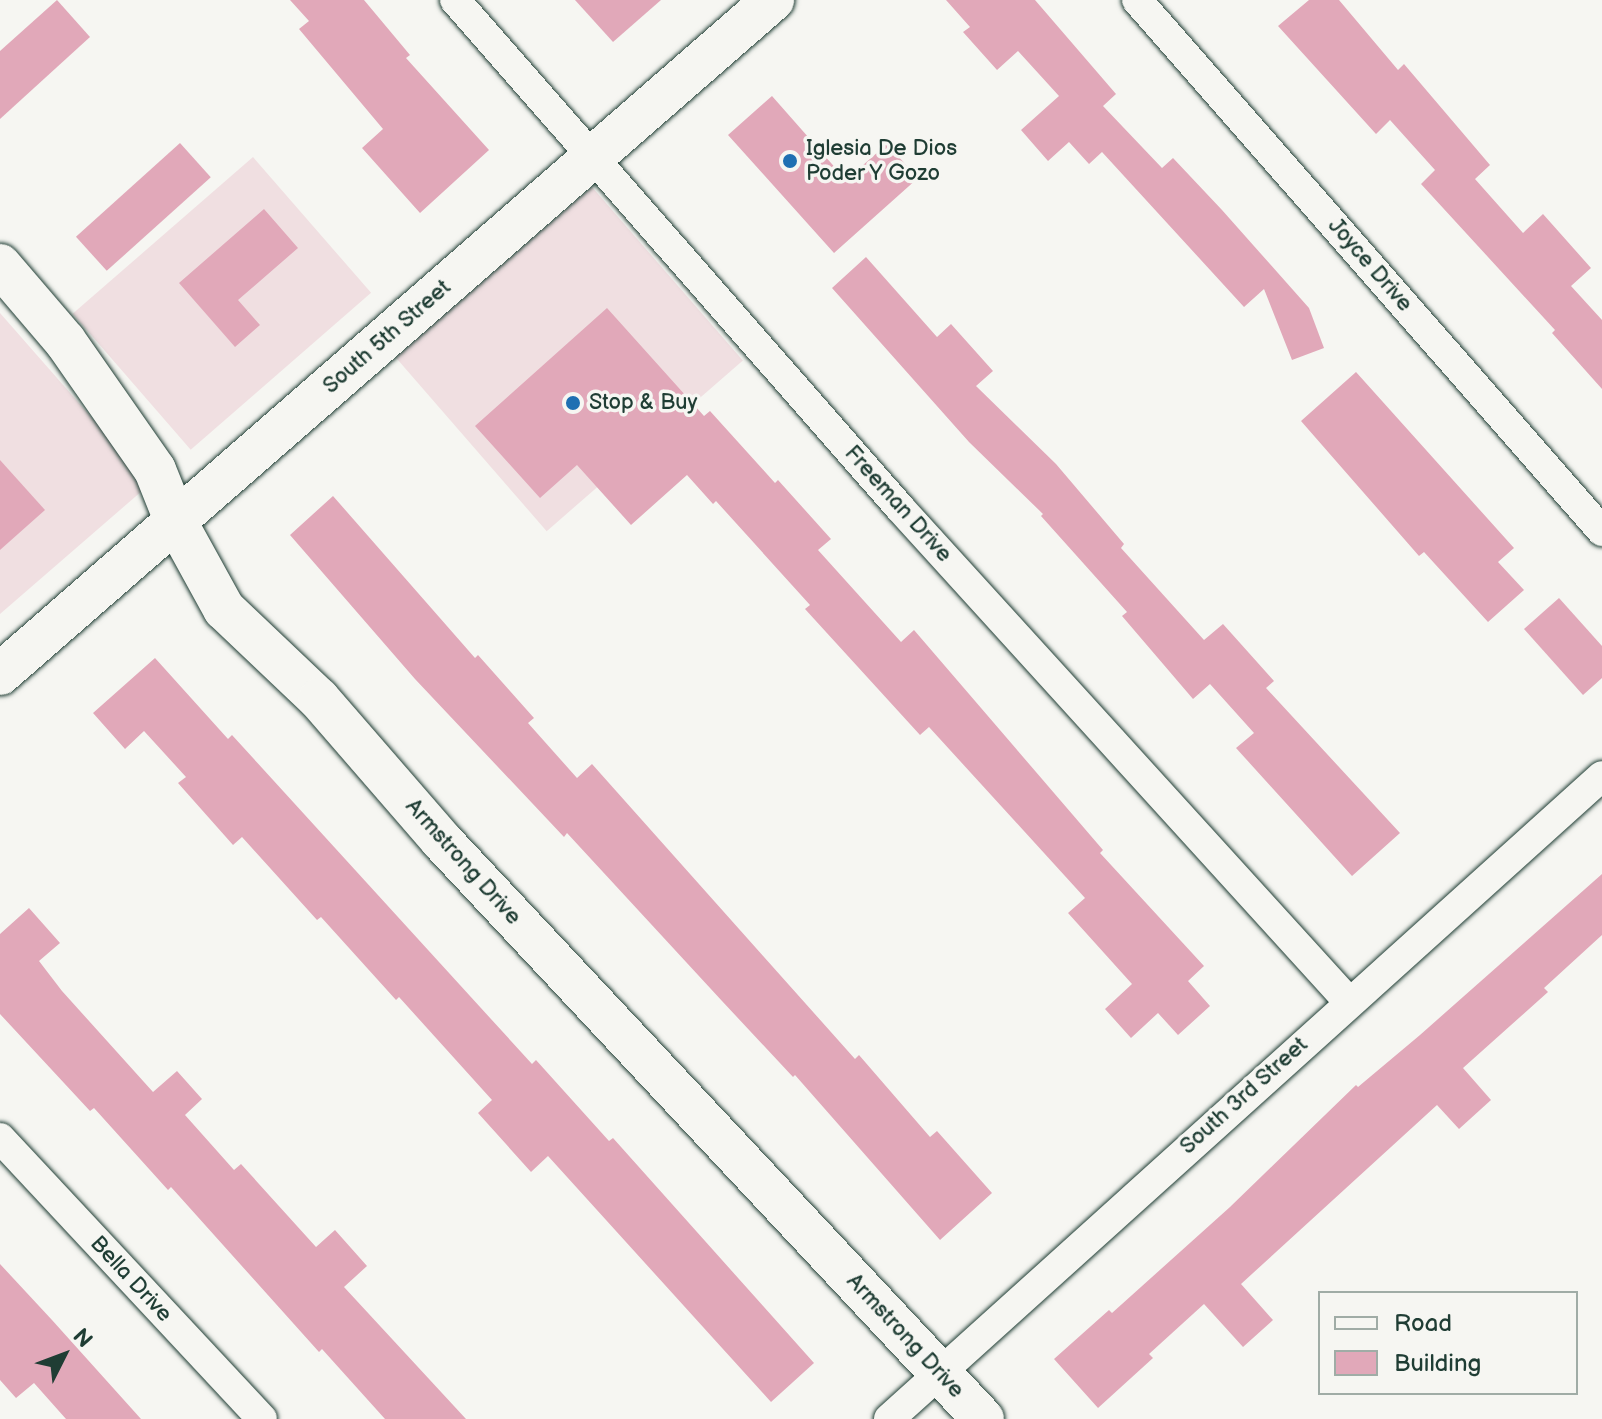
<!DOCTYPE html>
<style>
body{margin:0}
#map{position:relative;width:1602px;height:1419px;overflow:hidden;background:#f6f6f2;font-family:"Balsamiq Sans",sans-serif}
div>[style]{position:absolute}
.built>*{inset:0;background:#f0dfe1;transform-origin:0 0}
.building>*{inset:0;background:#e1a8b9;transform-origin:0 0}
.roads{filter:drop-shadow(0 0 2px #1f3d34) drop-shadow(0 0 2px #1f3d34)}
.street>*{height:30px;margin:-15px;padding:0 15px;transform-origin:15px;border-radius:15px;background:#f6f6f2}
.secondary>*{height:42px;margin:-21px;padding:0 21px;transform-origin:21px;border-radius:21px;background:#f6f6f2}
.dots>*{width:22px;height:22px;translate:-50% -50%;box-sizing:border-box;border:4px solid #f6f6f2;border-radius:50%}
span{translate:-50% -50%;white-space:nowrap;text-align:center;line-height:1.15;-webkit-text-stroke:7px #f6f6f2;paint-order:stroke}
.poi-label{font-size:22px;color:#1f3d34}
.left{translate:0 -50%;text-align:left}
.street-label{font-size:22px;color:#1f3d34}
.legend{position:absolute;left:1318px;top:1291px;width:260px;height:104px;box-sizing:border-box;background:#f6f6f2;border:2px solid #a0aca6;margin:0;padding:10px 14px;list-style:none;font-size:24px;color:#1f3d34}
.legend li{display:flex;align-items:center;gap:16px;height:40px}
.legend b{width:40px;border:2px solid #a0aca6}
.north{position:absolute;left:24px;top:1315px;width:80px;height:80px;-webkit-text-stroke:6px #f6f6f2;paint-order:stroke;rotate:48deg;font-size:22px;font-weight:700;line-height:32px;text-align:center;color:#1f3d34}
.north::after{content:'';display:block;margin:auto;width:28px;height:36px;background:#1f3d34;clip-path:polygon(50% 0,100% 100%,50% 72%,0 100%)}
</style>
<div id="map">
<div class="built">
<i style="left:253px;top:157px;width:180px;height:239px;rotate:49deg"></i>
<i style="left:592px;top:187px;width:230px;height:260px;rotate:49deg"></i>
<i style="clip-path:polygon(0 313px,150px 484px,0 614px)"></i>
</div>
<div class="building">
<i style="clip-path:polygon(57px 0,90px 37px,0 119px,0 51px)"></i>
<i style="clip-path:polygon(290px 0,364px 0,410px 55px,406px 58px,489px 150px,420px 213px,362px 148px,383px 129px,299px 29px,309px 21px)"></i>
<i style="clip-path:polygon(575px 0,661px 0,613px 42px)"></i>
<i style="clip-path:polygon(946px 0,1035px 0,1116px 94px,1103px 106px,1162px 168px,1173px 158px,1222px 210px,1309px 308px,1324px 348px,1292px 360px,1264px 289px,1244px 307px,1102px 152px,1089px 164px,1069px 142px,1048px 161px,1021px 130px,1059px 96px,1018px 51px,997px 70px,963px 32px,970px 27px)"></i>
<i style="clip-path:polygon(1309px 0,1339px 0,1398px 70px,1404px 64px,1490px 165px,1475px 179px,1523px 233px,1543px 214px,1591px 268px,1571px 286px,1602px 320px,1602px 389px,1552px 333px,1555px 330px,1421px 184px,1435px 170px,1390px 120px,1376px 134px,1278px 26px)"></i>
<i style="clip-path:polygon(772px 96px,846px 180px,887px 144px,918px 178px,834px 253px,728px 135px)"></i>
<i style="left:180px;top:143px;width:46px;height:140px;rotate:48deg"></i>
<i style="clip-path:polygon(264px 209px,298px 248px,238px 300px,260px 325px,235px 347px,179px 283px)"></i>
<i style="clip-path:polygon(866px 257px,937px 337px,951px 324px,993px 371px,976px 386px,1056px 464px,1124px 544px,1121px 548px,1204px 640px,1223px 624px,1274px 681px,1266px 688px,1400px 833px,1352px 876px,1236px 748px,1254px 733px,1210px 684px,1193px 699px,1122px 616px,1127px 612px,1041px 516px,1043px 514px,969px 442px,832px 288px)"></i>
<i style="clip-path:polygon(607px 308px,704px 416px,710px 411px,775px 483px,778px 480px,831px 539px,818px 550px,901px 642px,914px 630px,1103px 850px,1100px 853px,1204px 966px,1188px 981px,1210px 1006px,1178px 1035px,1158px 1013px,1131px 1038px,1105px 1009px,1132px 984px,1068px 913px,1085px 898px,929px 727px,920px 735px,805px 609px,810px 605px,716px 501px,713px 504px,687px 475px,631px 525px,577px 465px,540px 498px,475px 426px)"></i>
<i style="clip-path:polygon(1356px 372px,1514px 548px,1498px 562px,1524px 590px,1488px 622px,1424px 552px,1419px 556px,1301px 421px)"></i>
<i style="clip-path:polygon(0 460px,45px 510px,0 550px)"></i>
<i style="clip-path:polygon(333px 496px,475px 658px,478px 655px,534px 718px,528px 723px,577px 778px,592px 764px,855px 1059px,859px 1055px,930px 1137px,937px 1131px,992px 1193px,940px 1240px,795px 1075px,793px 1077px,722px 1001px,567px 833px,564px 837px,415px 679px,290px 535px)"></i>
<i style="clip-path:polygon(1559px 598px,1602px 646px,1602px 678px,1583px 695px,1524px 629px)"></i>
<i style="clip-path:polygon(155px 658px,228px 739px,232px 735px,532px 1064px,536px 1060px,609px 1141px,613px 1138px,814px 1363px,771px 1402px,548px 1156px,531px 1172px,478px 1113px,492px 1100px,399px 997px,396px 1000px,321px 917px,317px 920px,242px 837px,233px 845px,178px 783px,186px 777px,144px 731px,125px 749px,93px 713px)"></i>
<i style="clip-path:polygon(1602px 874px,1602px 935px,1544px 988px,1548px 992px,1463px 1068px,1491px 1100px,1459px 1129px,1437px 1105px,1241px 1284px,1273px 1320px,1243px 1347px,1204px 1304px,1149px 1354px,1153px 1358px,1098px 1408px,1054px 1359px,1109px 1310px,1112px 1313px,1230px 1207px,1356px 1085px,1358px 1087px,1420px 1035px)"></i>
<i style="clip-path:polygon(29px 908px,60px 943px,39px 961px,62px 991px,153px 1092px,177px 1071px,202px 1099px,185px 1115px,234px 1170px,241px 1164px,316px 1247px,335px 1230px,367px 1266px,344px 1287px,466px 1419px,385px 1419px,322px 1349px,319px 1352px,171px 1187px,168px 1190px,94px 1108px,90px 1111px,0 1014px,0 934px)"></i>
<i style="clip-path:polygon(0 1264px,52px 1320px,141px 1419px,66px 1419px,34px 1383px,16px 1398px,0 1380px)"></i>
</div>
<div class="roads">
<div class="street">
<i style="left:455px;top:0;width:675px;rotate:48.78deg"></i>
<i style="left:900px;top:508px;width:668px;rotate:47.73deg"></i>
<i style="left:1137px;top:0;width:706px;rotate:48.79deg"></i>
<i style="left:0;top:1138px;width:384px;rotate:47deg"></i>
<i style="left:889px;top:1419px;width:960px;rotate:-42.04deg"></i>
</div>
<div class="secondary">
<i style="left:0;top:265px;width:100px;rotate:49.5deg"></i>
<i style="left:65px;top:341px;width:157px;rotate:55.1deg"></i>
<i style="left:155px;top:470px;width:54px;rotate:68.2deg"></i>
<i style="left:175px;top:520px;width:102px;rotate:61.2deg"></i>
<i style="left:224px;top:609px;width:131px;rotate:43.5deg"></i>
<i style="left:319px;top:699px;width:186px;rotate:49.1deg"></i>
<i style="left:441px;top:840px;width:793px;rotate:46.89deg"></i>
<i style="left:0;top:674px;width:1026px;rotate:-41.09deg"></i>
</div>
</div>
<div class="dots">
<i style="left:790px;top:161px;background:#1f6fb2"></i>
<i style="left:573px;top:403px;background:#1f6fb2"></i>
</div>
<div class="poi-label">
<span class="left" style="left:806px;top:161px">Iglesia De Dios<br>Poder Y Gozo</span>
<span class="left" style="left:589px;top:403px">Stop &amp; Buy</span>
</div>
<div class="street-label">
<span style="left:1370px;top:265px;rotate:49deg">Joyce Drive</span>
<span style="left:387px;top:337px;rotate:-41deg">South 5th Street</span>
<span style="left:898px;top:504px;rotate:48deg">Freeman Drive</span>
<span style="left:463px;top:862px;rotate:48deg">Armstrong Drive</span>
<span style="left:1244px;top:1096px;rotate:-42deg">South 3rd Street</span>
<span style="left:131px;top:1279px;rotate:47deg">Bella Drive</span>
<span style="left:905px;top:1336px;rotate:47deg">Armstrong Drive</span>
</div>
<ul class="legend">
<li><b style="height:10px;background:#f6f6f2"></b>Road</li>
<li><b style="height:22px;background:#e1a8b9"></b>Building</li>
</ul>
<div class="north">N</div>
</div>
